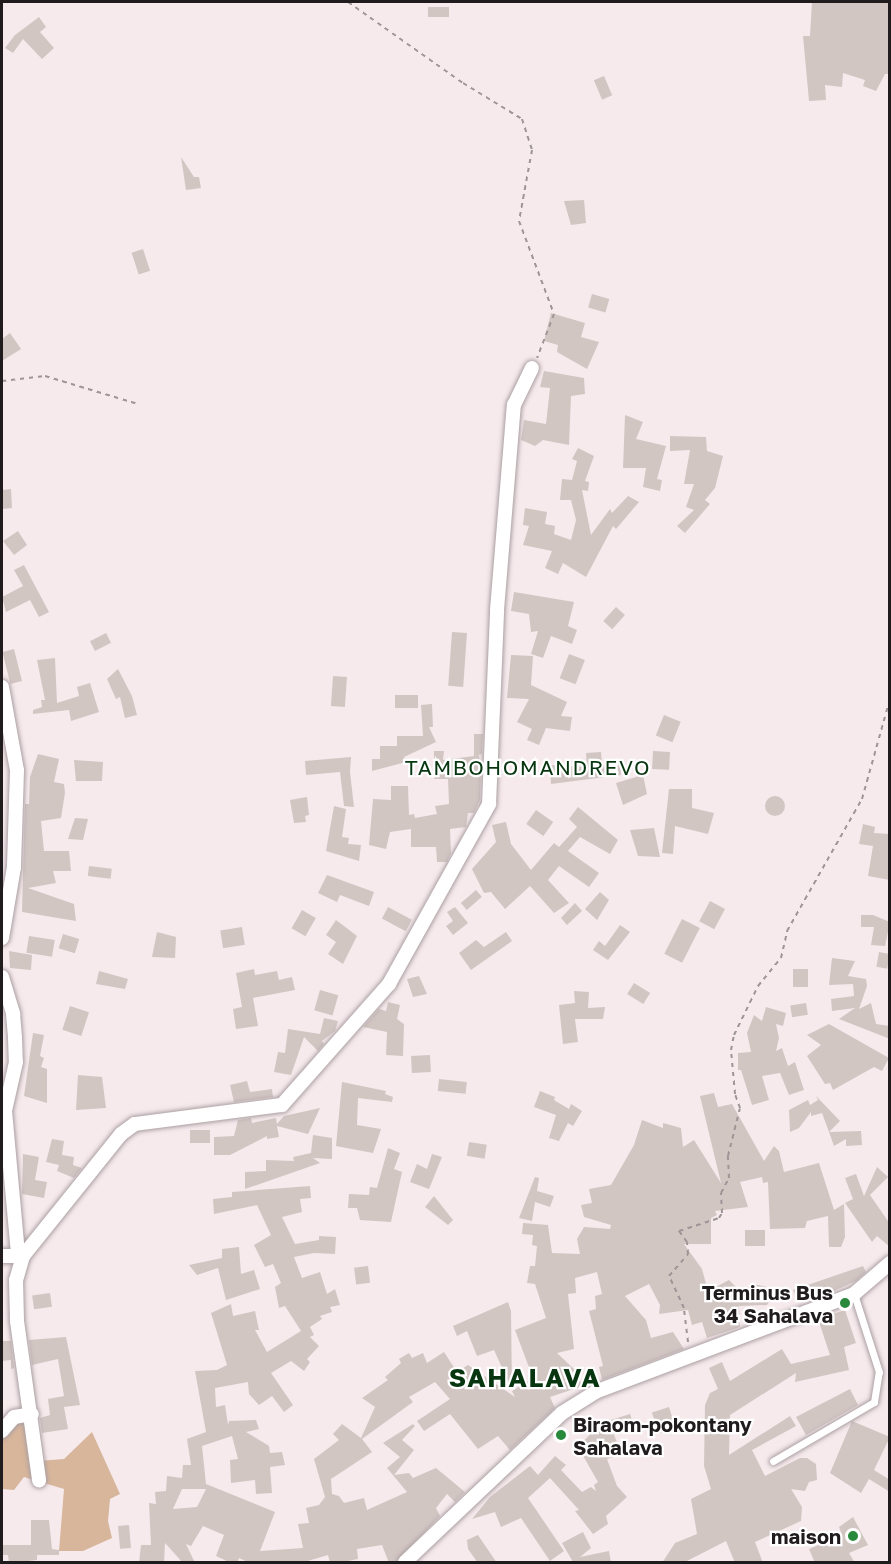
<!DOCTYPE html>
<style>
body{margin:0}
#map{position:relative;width:891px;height:1564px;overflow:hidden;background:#f6eaed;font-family:"Golos Text",sans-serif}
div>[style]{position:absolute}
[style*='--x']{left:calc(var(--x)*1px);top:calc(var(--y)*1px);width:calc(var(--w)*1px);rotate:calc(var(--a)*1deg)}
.green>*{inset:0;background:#d8b69b}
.building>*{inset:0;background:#d2c6c3;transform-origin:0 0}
.round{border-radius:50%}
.path>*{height:2px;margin-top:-1px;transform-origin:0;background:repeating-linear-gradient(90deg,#9e9597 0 4.5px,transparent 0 9px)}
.roads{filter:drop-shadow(0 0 2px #ab9fa2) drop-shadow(0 0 2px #ab9fa2)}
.lane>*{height:7px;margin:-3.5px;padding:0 3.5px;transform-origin:3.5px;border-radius:3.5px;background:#fff}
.street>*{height:14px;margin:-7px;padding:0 7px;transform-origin:7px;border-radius:7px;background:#fff}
.dots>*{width:16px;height:16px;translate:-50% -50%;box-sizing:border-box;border:3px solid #fff;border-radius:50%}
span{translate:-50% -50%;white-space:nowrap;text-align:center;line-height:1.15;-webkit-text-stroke:4.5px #fff;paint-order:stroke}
.poi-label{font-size:20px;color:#201c1d;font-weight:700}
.right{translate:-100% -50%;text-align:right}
.left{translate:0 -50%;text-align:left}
.neighbourhood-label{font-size:21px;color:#063510;letter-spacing:1.5px}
.district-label{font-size:26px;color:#063510;font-weight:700;letter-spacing:1.5px}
.frame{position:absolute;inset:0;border:3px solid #201c1d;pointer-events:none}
</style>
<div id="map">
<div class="green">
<div style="clip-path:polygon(29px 1400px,37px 1461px,64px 1459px,92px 1432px,120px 1494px,110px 1499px,108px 1521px,112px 1538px,83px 1551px,59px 1551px,64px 1489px,24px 1477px,14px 1490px,2px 1489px,2px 1428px)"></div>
</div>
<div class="building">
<div style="clip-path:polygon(812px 2px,890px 2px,890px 74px,885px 74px,876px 91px,863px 86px,865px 80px,843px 73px,842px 87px,825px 85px,826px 100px,809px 101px,803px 36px,810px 36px)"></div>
<div style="left:449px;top:7px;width:10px;height:21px;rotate:90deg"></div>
<div style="clip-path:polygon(39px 17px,46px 27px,40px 32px,54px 48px,42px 59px,23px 39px,13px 53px,5px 48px,15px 35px)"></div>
<div style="left:604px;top:76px;width:21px;height:11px;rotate:67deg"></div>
<div style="clip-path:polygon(181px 157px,194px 177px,199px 177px,201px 188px,186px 190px)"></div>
<div style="clip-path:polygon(584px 200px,586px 223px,571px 225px,564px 201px)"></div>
<div style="left:143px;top:249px;width:23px;height:12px;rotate:72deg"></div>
<div style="left:592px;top:294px;width:18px;height:14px;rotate:16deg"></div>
<div style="clip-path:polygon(551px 313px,585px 323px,581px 337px,599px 342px,587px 369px,557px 352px,558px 345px,544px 341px)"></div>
<div style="clip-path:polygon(10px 333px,21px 349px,2px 361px,2px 339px)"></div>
<div style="clip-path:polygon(544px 371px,584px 378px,585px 394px,571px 396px,569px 445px,543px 440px,535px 446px,521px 440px,524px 420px,546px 424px,550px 388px,540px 387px)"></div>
<div style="clip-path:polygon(625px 415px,643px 422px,636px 439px,666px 446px,657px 479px,662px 480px,660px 491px,643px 487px,646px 468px,623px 468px)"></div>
<div style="clip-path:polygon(670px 436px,706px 437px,707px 451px,723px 456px,715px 488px,705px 500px,710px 504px,685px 533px,677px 526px,694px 510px,686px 507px,694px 484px,684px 484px,690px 450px,670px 451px)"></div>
<div style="clip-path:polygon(578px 448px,594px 456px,585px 481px,589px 482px,588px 491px,582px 490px,591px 535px,610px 509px,612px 513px,628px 496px,639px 502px,616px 529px,613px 526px,586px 577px,563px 563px,558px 574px,545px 568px,552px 551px,523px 545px,529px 526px,523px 525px,525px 508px,547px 512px,545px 524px,555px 526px,554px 534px,571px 540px,576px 520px,571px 500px,560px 500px,562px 479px,572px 480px,577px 461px,572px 459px)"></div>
<div style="clip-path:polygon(11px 489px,12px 508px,2px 509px,2px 490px)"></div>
<div style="clip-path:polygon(18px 531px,27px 545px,14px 555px,3px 541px)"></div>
<div style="clip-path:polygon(24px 565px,49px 612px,39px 617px,30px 600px,6px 612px,2px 597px,23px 586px,14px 570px)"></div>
<div style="clip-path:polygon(514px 592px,574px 602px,568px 626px,577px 630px,572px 644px,551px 636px,543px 658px,531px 654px,538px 631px,531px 632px,529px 614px,511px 611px)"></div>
<div style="left:616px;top:607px;width:12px;height:19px;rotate:42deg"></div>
<div style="left:452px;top:632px;width:15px;height:54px;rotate:4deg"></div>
<div style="left:106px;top:633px;width:11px;height:18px;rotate:63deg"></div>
<div style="left:14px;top:649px;width:33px;height:12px;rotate:76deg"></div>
<div style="left:569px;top:654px;width:17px;height:26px;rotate:21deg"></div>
<div style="clip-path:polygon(511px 655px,533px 656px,531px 685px,567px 702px,561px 716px,572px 717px,570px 731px,546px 728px,539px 745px,527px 740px,532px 729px,517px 722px,529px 699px,507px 698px)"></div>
<div style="clip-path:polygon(55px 658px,57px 703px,79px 696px,77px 687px,90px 683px,99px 712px,71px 721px,69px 710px,33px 714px,33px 710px,42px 707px,41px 700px,45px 700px,37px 660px)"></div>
<div style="clip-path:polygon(118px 669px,132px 696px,137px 715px,125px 718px,120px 697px,116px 699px,107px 679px)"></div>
<div style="left:333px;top:676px;width:14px;height:30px;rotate:4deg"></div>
<div style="left:395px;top:695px;width:23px;height:13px"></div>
<div style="clip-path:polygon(432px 704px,433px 727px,429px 727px,436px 742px,404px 757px,406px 762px,372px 771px,372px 759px,380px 759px,380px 746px,397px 746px,397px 736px,423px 736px,421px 705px)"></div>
<div style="left:664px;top:715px;width:18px;height:22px;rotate:22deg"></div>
<div style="clip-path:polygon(474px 734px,483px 734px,482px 754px,474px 756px,479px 755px,481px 772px,480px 800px,474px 813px,468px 813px,466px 827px,450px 829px,451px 853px,447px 862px,437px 862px,436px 847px,411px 847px,411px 829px,390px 832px,386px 849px,369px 845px,373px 799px,391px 800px,391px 786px,408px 786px,409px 815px,414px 814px,415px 818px,437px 814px,435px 806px,449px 804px,448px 779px,434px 779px,434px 751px,444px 751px,443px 760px,474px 756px)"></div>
<div style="left:653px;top:751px;width:17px;height:18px;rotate:3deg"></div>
<div style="clip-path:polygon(601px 752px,602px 765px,620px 763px,621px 775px,551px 784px,550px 765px,587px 767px,586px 753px)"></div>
<div style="clip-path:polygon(38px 754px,59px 759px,54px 782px,64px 784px,65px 793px,61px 818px,41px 821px,44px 851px,69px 851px,71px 871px,53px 871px,56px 883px,28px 888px,74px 904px,76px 921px,22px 912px,25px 804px,29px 804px,30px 777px)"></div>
<div style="clip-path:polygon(351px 757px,350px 772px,354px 807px,344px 806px,340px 772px,306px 775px,305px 761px)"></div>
<div style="clip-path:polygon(74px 760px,103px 762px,102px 781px,76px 781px)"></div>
<div style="clip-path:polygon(643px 775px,647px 794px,623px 805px,616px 783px)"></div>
<div style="clip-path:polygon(669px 789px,692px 789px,692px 808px,714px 813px,708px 834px,675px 826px,673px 854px,662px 853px)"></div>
<div class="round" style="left:765px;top:796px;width:20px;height:20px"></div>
<div style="clip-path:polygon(307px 797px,309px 815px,305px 816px,306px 822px,294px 823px,290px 800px)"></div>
<div style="clip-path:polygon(334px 806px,346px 809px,342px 837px,349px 838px,348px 844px,361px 845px,359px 861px,326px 851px)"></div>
<div style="clip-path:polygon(578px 807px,618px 840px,610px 854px,580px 837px,568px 851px,599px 873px,589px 887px,559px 866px,548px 880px,569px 903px,554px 913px,530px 886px,505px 909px,491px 892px,484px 893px,472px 869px,496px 842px,492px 825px,506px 822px,511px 844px,531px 870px,554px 843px,559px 847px,577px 827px,569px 819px)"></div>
<div style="left:536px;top:810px;width:21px;height:17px;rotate:35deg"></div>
<div style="clip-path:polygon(75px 818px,88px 819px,83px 840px,68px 839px)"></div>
<div style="clip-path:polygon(863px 824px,875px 827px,874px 833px,890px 834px,890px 880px,868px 876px,873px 846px,859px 844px)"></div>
<div style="clip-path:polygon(654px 828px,660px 857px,638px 856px,630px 830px)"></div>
<div style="left:89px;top:866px;width:23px;height:10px;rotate:7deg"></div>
<div style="clip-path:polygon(327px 875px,374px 892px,369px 906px,340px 895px,337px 902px,318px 893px)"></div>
<div style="left:476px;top:890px;width:9px;height:20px;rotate:49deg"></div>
<div style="clip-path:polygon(600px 892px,609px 900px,597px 920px,585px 909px)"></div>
<div style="left:710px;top:901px;width:17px;height:23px;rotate:28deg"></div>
<div style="clip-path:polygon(575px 903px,582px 911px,567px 925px,561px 918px)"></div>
<div style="left:388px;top:907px;width:27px;height:13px;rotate:28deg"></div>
<div style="clip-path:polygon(455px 907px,468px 923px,453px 935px,446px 926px,453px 921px,447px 912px)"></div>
<div style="left:302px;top:910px;width:16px;height:21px;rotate:30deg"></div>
<div style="clip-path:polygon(861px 915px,873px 915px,890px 922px,885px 946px,871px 945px,874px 927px,861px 927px)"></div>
<div style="left:682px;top:919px;width:20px;height:39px;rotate:27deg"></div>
<div style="clip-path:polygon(336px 920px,357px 936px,343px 964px,328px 954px,336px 942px,326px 935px)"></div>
<div style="clip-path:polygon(620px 925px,630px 932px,608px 960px,593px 950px,599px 941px,605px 946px)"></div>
<div style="left:242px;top:927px;width:18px;height:22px;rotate:81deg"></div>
<div style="clip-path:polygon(157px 932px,176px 937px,175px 958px,152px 957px)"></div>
<div style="clip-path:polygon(506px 932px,512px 941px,471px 970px,459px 953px,476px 940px,484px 947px)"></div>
<div style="left:63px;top:934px;width:17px;height:15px;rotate:17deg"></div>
<div style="left:29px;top:936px;width:26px;height:17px;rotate:9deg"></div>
<div style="clip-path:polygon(9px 951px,32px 955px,31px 970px,10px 968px)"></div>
<div style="left:879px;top:952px;width:11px;height:15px;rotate:10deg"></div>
<div style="clip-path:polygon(832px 958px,855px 961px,848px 976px,866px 979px,867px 986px,859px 1009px,871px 1003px,876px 1024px,890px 1026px,890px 1039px,839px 1019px,855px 1008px,832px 1011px,831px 999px,854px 996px,853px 984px,829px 985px)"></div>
<div style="clip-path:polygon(254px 969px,255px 975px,277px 971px,279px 980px,292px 977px,295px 990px,253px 998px,258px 1026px,236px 1029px,233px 1009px,242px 1007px,236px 973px)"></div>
<div style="left:793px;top:969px;width:15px;height:18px"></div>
<div style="clip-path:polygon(99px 971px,128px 979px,125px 989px,96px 984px)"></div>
<div style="clip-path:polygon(419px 976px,427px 994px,413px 997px,407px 979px)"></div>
<div style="left:634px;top:983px;width:19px;height:13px;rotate:32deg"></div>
<div style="left:320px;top:990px;width:19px;height:21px;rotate:16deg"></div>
<div style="clip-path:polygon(574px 991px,589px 992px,588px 1008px,605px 1007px,603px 1019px,575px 1019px,578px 1042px,563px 1044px,559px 1005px,575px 1003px)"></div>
<div style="clip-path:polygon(388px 1002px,400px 1005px,397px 1019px,404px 1024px,403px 1056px,386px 1055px,387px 1032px,363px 1027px,379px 1009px,386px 1011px)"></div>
<div style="left:806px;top:1003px;width:12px;height:16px;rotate:81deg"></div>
<div style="left:70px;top:1006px;width:20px;height:25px;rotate:18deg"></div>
<div style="clip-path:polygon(766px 1007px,786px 1013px,783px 1026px,776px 1024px,779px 1038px,776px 1051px,782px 1048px,788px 1066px,795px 1062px,804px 1090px,789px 1095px,780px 1073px,762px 1076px,769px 1100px,752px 1105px,741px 1070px,738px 1070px,738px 1053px,751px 1052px,747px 1033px,754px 1015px,762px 1021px)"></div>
<div style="clip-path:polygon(324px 1018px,338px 1021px,335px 1031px,322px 1041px,324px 1044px,318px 1051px,304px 1037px,291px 1075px,274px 1072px,278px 1052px,285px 1053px,288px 1029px,320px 1034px)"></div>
<div style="clip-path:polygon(829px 1024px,889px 1058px,882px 1071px,874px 1067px,833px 1090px,830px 1083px,825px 1084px,807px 1056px,821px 1045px,807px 1035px)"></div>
<div style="clip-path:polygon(33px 1033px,44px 1035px,40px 1056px,44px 1058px,41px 1067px,47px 1069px,47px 1103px,24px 1096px)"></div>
<div style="left:430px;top:1055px;width:17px;height:19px;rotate:87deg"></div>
<div style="clip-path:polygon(78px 1075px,102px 1077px,106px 1108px,76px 1110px)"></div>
<div style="left:439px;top:1079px;width:28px;height:12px;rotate:6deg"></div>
<div style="clip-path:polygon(247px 1081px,250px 1092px,272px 1089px,273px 1097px,234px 1102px,230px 1085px)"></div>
<div style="clip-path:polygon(342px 1082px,386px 1091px,385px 1094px,393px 1097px,392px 1102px,358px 1098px,357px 1125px,381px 1129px,373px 1153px,336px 1146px)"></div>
<div style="clip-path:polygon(540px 1091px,555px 1097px,554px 1100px,569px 1109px,571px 1104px,582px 1111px,573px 1126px,568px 1123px,559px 1141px,549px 1138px,556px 1115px,534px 1107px)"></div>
<div style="clip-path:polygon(evenodd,714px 1093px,718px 1107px,732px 1104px,764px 1161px,774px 1146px,779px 1151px,784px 1172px,819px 1163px,834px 1210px,844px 1204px,845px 1237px,841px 1247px,829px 1247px,828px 1216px,807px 1221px,805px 1228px,770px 1229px,768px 1182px,763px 1183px,762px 1177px,740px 1182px,748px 1207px,715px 1211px,717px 1215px,711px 1218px,711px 1244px,684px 1244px,702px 1269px,708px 1291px,729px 1280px,737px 1288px,754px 1287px,754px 1284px,767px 1287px,773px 1296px,767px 1305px,739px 1306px,740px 1327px,707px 1338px,702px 1322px,692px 1325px,688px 1310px,659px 1314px,660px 1305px,649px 1284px,625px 1296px,646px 1320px,651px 1338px,673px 1332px,684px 1349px,602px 1380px,599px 1367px,603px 1366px,589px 1311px,596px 1309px,595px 1296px,602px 1294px,597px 1272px,575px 1278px,576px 1293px,568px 1294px,574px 1349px,557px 1353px,575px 1370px,564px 1382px,598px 1381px,550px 1397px,555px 1408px,510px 1450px,498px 1436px,478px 1449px,450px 1414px,424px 1431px,417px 1421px,450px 1399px,435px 1382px,409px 1397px,413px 1402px,362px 1439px,372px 1452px,331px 1479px,332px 1494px,339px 1496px,344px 1503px,364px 1498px,367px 1510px,407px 1492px,387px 1468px,400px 1457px,383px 1443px,413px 1424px,415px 1426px,402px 1440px,414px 1450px,394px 1475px,409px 1473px,413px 1478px,436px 1468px,465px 1492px,455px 1502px,447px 1494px,436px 1508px,440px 1516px,395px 1563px,389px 1563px,382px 1545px,357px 1549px,358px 1559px,337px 1563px,330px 1563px,328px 1555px,301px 1563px,250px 1563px,239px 1558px,237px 1563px,231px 1563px,216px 1556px,224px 1535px,203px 1526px,191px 1546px,186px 1544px,195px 1563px,183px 1563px,165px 1543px,164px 1563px,139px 1563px,141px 1545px,151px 1545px,149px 1503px,156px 1504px,155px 1492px,166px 1491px,167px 1476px,182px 1478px,183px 1465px,191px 1465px,187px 1439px,206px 1432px,195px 1371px,217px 1370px,227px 1365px,211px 1313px,231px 1304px,233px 1316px,255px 1311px,259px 1330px,255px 1330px,267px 1352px,301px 1331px,285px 1306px,279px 1308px,275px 1287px,281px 1283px,273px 1264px,265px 1267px,254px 1245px,271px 1235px,257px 1205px,214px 1214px,213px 1199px,232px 1197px,232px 1192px,310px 1186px,311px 1198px,300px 1199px,302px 1212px,282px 1217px,295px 1244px,319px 1240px,319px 1236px,336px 1237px,335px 1254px,314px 1253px,294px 1257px,302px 1278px,320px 1272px,327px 1294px,335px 1289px,340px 1305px,330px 1307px,332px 1312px,320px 1316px,322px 1319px,310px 1327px,314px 1335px,310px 1337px,319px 1346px,307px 1359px,310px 1362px,304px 1371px,291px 1361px,271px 1373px,293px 1405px,284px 1412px,272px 1396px,259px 1405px,249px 1394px,248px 1382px,215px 1388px,216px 1407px,225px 1405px,228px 1425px,229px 1421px,256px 1420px,259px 1429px,246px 1432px,269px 1446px,270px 1453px,282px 1452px,285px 1465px,270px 1467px,272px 1493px,256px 1494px,255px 1480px,231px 1483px,230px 1460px,238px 1459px,232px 1436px,202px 1446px,206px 1484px,275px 1512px,260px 1551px,303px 1548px,298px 1524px,309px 1523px,306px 1508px,319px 1505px,325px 1497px,314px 1459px,339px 1440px,333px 1434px,342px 1424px,361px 1438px,375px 1407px,362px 1398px,388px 1380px,385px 1377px,401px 1363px,399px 1359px,409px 1353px,412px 1358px,423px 1353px,427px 1363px,444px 1352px,457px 1372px,468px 1365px,515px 1397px,512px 1391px,533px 1378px,515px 1330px,546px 1318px,535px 1284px,527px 1283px,530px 1266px,535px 1266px,537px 1246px,532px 1245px,533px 1235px,522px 1234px,523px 1223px,548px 1225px,552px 1253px,580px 1254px,577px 1239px,584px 1227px,610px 1229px,611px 1225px,584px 1217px,581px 1205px,592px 1203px,589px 1189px,611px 1185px,634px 1145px,642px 1120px,663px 1128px,663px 1123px,681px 1128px,683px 1147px,694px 1140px,721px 1183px,700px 1096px,714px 1093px,182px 1489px,206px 1489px,197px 1507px,173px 1509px,182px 1489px)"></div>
<div style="clip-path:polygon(816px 1096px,840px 1121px,829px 1132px,822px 1113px,811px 1116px,811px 1112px,799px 1128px,790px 1132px,789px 1110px,808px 1100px,810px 1105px,818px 1100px)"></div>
<div style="clip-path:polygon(320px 1108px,308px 1134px,277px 1126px,279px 1137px,267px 1139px,267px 1136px,230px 1155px,214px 1155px,214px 1137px,234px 1136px,238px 1120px,251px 1118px,252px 1123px,276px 1118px,277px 1124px,284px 1116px)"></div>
<div style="left:190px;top:1130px;width:20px;height:13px"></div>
<div style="clip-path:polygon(861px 1131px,862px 1145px,846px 1146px,846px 1139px,834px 1146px,829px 1132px)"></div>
<div style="clip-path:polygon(313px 1135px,332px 1138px,332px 1159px,313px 1158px,320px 1163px,245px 1189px,245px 1172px,266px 1171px,266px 1160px,294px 1161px,293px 1157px,311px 1153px)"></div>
<div style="clip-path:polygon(52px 1139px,64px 1141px,62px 1155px,74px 1157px,73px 1165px,82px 1168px,74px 1178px,57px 1171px,59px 1165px,46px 1162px)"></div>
<div style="left:469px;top:1142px;width:18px;height:14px;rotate:9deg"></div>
<div style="clip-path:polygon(388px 1148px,400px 1153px,394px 1169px,402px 1172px,391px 1222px,360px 1220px,357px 1208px,348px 1208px,349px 1194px,369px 1195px,370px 1187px,377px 1188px)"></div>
<div style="clip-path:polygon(23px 1154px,39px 1157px,35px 1180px,47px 1182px,44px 1198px,22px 1194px)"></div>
<div style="clip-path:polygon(432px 1154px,442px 1157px,429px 1189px,410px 1182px,417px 1164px,427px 1169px)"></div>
<div style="clip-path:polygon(877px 1167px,888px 1177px,870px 1195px,890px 1224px,890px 1247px,877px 1236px,872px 1242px,845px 1203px,853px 1199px,845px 1178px,856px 1174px,864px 1196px)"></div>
<div style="clip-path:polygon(535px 1177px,539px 1178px,537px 1191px,554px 1196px,550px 1207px,535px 1202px,532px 1221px,519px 1218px)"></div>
<div style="clip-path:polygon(434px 1196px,453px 1220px,448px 1225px,425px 1207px)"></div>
<div style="left:745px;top:1230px;width:20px;height:16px"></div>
<div style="clip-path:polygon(239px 1247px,241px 1274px,254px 1270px,260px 1289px,226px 1300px,218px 1268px,197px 1275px,189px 1265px,222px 1258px,222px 1249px)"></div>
<div style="left:368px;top:1266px;width:17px;height:14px;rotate:83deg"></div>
<div style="clip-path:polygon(863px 1266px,866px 1272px,856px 1281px,827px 1294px,797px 1300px,793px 1290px)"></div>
<div style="left:50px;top:1293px;width:14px;height:18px;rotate:82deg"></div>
<div style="clip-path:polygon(508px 1302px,511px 1311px,512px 1390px,494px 1350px,477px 1356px,467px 1331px,457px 1336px,453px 1326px)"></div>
<div style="clip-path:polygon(845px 1310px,856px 1343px,844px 1347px,849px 1370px,795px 1382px,796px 1373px,730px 1415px,729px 1455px,790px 1416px,796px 1426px,752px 1450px,765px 1476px,800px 1458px,807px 1458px,816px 1464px,817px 1480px,809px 1482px,805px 1491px,791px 1489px,802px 1507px,801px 1521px,755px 1542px,763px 1563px,735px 1563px,726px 1541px,683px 1563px,662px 1563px,675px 1543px,697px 1534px,691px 1499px,711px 1489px,704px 1466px,705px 1405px,710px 1393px,718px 1389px,709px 1368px,722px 1362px,730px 1381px,782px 1349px,791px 1364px,830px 1355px,818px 1319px)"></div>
<div style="clip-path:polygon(66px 1337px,80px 1405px,64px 1407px,68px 1429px,42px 1433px,40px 1418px,50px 1415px,48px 1399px,64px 1396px,58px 1359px,32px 1365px,29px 1340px)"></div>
<div style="clip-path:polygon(2px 1341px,11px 1341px,14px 1368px,11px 1369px,11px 1360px,2px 1361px)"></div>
<div style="clip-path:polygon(850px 1389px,858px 1405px,806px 1435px,796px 1417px)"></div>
<div style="left:669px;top:1407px;width:22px;height:18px;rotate:72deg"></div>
<div style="clip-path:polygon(630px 1414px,633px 1423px,612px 1430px,622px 1454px,607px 1459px,617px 1486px,627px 1497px,606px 1516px,608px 1524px,593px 1534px,575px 1511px,579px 1510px,550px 1478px,528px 1498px,564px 1551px,550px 1561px,521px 1518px,501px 1527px,495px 1512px,472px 1519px,490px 1497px,530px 1466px,538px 1475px,555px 1456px,566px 1465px,561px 1470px,582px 1492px,591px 1487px,596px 1491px,594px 1485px,598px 1482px,578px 1447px,601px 1423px)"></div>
<div style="clip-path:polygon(852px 1421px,890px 1437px,874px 1470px,890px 1480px,890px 1492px,869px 1479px,861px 1493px,830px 1473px)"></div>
<div style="clip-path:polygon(853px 1517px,868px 1545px,849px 1553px,855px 1563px,815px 1563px,809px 1549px,842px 1535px,839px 1527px)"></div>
<div style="clip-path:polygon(31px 1520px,49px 1520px,52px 1549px,59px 1550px,59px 1555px,37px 1555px,37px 1560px,9px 1563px,8px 1555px,2px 1555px,2px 1545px,31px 1545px)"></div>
<div style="left:129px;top:1525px;width:23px;height:11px;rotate:85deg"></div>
<div style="clip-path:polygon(583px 1532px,591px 1548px,580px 1557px,609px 1551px,611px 1563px,573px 1562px,562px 1543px)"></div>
<div style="clip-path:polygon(478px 1535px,482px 1541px,497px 1563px,478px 1563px,468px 1549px,467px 1540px)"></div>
</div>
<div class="path">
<div style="--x:348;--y:2;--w:141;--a:35.2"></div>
<div style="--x:463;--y:83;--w:69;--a:31.4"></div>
<div style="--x:522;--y:119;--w:33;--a:72"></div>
<div style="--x:532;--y:150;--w:72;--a:100.4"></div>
<div style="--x:519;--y:221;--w:99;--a:69.4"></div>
<div style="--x:554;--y:314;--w:47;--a:111.1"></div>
<div style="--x:2;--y:381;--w:43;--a:-6.6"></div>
<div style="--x:45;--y:376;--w:97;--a:16.8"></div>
<div style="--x:688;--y:1342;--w:34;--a:-97"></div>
<div style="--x:684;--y:1308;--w:35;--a:-115"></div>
<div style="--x:669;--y:1276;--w:29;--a:-49"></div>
<div style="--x:688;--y:1254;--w:12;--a:-95"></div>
<div style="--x:687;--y:1242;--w:14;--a:-126"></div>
<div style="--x:679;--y:1231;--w:42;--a:-18"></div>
<div style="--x:719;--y:1218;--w:6;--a:-59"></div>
<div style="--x:722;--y:1213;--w:20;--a:-93"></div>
<div style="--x:721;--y:1193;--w:17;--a:-62"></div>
<div style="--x:729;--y:1178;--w:22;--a:-93"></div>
<div style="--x:728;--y:1156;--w:49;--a:-76"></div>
<div style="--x:740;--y:1108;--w:15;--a:-110"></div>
<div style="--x:735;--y:1094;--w:44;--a:-95.2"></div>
<div style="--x:731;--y:1050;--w:15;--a:-79"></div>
<div style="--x:734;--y:1035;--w:55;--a:-63.9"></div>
<div style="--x:758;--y:986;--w:36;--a:-51"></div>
<div style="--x:781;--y:958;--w:28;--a:-77"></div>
<div style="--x:787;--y:931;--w:152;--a:-60.4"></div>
<div style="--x:862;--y:799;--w:104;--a:-74.4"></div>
</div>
<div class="roads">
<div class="lane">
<div style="--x:773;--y:1461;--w:117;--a:-30.3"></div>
<div style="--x:874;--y:1402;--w:30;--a:-81"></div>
<div style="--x:879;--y:1372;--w:82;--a:-107.8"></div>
</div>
<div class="street">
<div style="--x:2;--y:687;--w:84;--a:79.8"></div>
<div style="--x:17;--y:770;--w:97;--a:91.8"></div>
<div style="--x:14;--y:867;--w:72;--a:99.6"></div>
<div style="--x:2;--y:977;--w:39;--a:73"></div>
<div style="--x:13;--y:1014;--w:24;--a:85"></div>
<div style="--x:15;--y:1038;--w:24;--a:88"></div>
<div style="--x:16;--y:1062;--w:50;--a:102.7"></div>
<div style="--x:5;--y:1111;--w:145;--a:84.8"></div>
<div style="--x:2;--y:1256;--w:21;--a:0"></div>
<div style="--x:23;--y:1256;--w:156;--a:-51.2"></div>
<div style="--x:121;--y:1134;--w:17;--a:-36"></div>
<div style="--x:135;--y:1124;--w:148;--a:-7.4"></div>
<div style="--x:282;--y:1105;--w:162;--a:-48.5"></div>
<div style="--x:389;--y:984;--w:206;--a:-60.9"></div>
<div style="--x:489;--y:804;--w:194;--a:-87.6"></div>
<div style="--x:497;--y:610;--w:206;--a:-85.3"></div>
<div style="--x:514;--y:405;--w:41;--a:-64.1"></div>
<div style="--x:23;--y:1256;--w:25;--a:106"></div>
<div style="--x:16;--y:1280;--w:41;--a:88.6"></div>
<div style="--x:17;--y:1321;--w:161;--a:82.1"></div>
<div style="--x:2;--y:1431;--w:18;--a:-49"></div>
<div style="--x:14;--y:1417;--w:18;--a:-9"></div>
<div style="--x:405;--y:1562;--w:216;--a:-43.5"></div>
<div style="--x:562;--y:1413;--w:39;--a:-32"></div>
<div style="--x:595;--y:1392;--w:277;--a:-20.7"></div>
<div style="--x:854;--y:1294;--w:48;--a:-40.7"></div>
</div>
</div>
<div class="dots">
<div style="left:845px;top:1303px;background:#28883b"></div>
<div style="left:561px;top:1435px;background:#28883b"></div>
<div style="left:853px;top:1536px;background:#28883b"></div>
</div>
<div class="poi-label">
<span class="right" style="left:833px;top:1304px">Terminus Bus<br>34 Sahalava</span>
<span class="left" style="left:573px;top:1436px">Biraom-pokontany<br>Sahalava</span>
<span class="right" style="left:841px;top:1536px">maison</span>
</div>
<div class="neighbourhood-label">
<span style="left:528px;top:767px">TAMBOHOMANDREVO</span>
</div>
<div class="district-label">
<span style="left:525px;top:1378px">SAHALAVA</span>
</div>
<div class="frame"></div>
</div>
